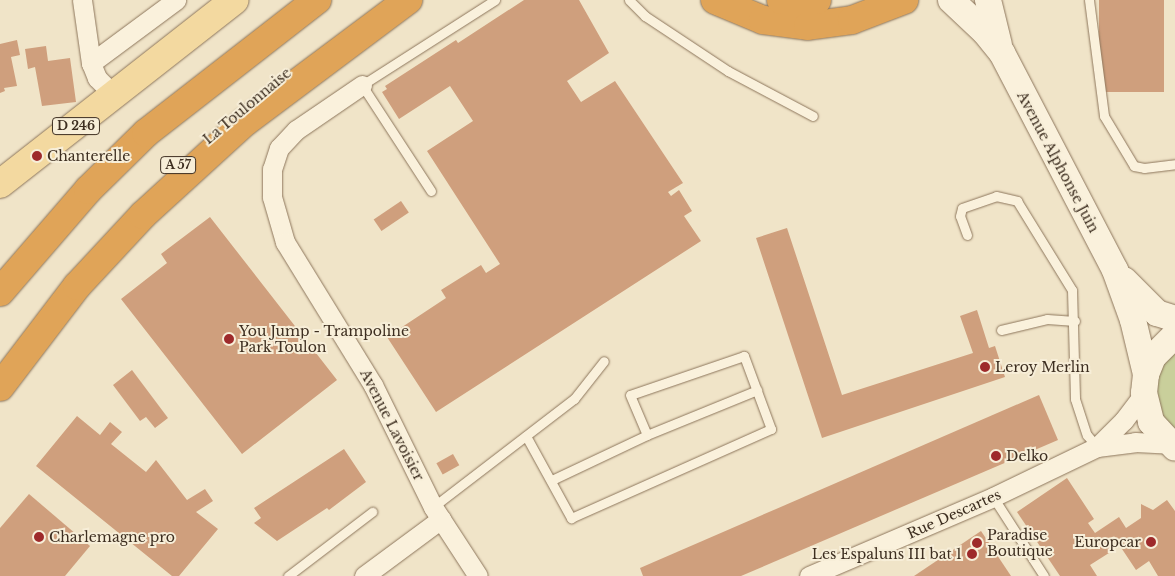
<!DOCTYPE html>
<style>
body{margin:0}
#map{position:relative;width:1175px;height:576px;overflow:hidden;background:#f0e4c8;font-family:"Libre Baskerville",serif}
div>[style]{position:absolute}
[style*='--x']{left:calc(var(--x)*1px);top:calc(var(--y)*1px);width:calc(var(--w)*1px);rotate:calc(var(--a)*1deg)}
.green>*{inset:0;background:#c9cf9b}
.building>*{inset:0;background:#cf9f7d;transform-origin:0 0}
.roads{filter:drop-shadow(0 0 1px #8d765c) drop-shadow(0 0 1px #8d765c)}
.service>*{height:9px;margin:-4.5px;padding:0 4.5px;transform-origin:4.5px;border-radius:4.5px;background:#faf1dc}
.minor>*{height:19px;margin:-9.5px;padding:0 9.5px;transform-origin:9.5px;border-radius:9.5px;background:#faf1dc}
.secondary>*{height:26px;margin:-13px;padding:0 13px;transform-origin:13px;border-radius:13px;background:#faf1dc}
.primary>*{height:28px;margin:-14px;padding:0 14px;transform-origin:14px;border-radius:14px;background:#f3d9a0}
.motorway>*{height:28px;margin:-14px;padding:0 14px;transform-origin:14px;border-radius:14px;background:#e0a458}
.dots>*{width:14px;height:14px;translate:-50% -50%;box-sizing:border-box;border:2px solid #f7eed8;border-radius:50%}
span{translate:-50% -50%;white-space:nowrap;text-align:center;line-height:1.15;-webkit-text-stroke:4px #f7eed8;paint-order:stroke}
.shield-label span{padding:1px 4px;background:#f7eed8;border:1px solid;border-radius:4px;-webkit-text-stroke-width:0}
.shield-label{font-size:12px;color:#3d2e20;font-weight:700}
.street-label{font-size:14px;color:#3d2e20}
.poi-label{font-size:14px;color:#3d2e20}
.left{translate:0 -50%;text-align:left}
.right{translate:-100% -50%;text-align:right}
</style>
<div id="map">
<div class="green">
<div style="clip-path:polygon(1175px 335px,1175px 448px,1159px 434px,1153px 357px)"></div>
</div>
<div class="building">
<div style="clip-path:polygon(524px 0,579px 0,609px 53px,567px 81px,581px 102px,615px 81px,683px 183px,668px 192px,671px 196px,679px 190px,692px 211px,684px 216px,701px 241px,436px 412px,387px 337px,446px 298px,441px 290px,481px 265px,486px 273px,500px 264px,427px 151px,473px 121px,450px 86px,399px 119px,382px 92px,387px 89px,385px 86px,456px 40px,458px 43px)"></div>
<div style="left:1099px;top:0;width:65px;height:92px"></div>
<div style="clip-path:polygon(17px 40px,20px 55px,11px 57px,17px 86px,4px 88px,5px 91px,0 93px,0 44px)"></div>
<div style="clip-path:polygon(46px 46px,48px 61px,70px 58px,76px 102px,42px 106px,35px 67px,28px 69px,25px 49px)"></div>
<div style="left:401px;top:201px;width:14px;height:33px;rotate:56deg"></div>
<div style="clip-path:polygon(210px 217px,337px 380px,242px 454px,121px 299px,167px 263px,161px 254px)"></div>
<div style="clip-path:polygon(787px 228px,842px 395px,973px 353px,960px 316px,977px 310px,989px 348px,995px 346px,1005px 377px,822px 438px,756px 238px)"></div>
<div style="clip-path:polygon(132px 370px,168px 418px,155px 428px,146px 417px,140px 421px,113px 385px)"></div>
<div style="clip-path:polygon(1039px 395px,1058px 440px,741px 576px,643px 576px,640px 568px)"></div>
<div style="clip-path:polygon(77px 416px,100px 435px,110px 422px,122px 432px,111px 444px,146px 472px,156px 460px,187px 500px,205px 489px,213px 501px,196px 512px,218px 529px,179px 576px,172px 576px,36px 466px)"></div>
<div style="clip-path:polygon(344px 449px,366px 482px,329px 510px,327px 508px,277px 541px,254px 523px,261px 518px,254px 508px)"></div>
<div style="left:453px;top:454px;width:13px;height:19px;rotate:61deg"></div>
<div style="clip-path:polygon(1067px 478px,1094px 519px,1088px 523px,1095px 533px,1119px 517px,1126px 528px,1141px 518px,1141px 504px,1153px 510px,1167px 500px,1175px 511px,1175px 576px,1158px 576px,1149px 561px,1136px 570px,1120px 546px,1090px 565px,1097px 576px,1060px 576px,1017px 512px)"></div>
<div style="clip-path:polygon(29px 494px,90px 546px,65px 576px,0 576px,0 528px)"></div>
<div style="clip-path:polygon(981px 531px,1011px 576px,914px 576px)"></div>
</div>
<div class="roads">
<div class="service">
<div style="--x:629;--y:0;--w:23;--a:45"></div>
<div style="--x:645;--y:16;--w:100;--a:33.5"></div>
<div style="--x:728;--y:71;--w:96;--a:27.9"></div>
<div style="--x:1089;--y:0;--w:117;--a:82.6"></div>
<div style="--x:1104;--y:116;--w:58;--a:59"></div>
<div style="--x:1134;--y:166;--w:10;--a:11"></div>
<div style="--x:1144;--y:168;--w:31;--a:-7"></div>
<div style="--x:431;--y:191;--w:126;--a:-123.1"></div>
<div style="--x:362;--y:85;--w:158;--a:-32.6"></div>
<div style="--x:967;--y:235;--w:20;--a:-110"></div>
<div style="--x:960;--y:216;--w:8;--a:-76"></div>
<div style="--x:962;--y:208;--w:36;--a:-19"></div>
<div style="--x:996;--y:196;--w:22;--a:13"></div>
<div style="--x:1017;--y:201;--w:105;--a:58.3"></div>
<div style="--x:1072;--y:290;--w:109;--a:88.4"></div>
<div style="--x:1075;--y:399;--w:38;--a:72"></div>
<div style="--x:1087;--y:435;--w:16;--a:50"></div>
<div style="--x:1001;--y:330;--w:47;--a:-13.4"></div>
<div style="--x:1047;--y:319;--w:28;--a:4"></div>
<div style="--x:647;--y:435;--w:119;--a:-22.2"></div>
<div style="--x:526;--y:436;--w:94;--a:61.2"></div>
<div style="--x:571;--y:518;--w:219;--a:-24"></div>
<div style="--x:771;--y:429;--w:78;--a:-110.3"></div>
<div style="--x:744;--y:356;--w:120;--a:161.1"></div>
<div style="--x:630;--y:395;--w:43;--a:67"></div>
<div style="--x:647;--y:435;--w:105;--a:154.7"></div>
<div style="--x:993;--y:497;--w:94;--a:57.2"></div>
<div style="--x:433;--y:507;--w:178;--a:-37.5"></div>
<div style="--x:574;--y:399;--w:48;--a:-51.7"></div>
<div style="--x:288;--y:576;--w:106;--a:-37.3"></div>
</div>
<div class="minor">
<div style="--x:82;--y:0;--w:64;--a:81.9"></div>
<div style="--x:91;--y:63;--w:16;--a:68"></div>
<div style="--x:97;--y:78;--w:25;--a:45"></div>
<div style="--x:91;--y:63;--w:106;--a:-36.5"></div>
<div style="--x:362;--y:85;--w:80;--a:145.7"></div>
<div style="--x:296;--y:130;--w:25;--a:133"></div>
<div style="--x:279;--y:148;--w:22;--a:108"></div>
<div style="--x:272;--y:169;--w:28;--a:90"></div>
<div style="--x:272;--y:197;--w:47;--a:73.9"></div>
<div style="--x:285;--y:242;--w:168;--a:58.4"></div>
<div style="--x:373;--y:385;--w:136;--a:63.8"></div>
<div style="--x:433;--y:507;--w:82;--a:56.9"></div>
<div style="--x:1097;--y:447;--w:38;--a:-7"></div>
<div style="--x:1135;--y:442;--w:35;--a:3"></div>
<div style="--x:364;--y:576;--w:96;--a:-36.5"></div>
<div style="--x:809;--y:576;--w:200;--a:-23.2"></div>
<div style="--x:993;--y:497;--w:115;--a:-25.7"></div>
<div style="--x:1097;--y:447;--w:38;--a:-45"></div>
<div style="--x:1124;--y:420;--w:34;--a:-53"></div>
</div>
<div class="secondary">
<div style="--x:951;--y:0;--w:47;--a:43.3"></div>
<div style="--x:985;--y:32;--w:27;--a:51"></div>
<div style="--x:1002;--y:53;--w:245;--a:62.5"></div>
<div style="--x:1115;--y:270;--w:53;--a:70.2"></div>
<div style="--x:1133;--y:320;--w:56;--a:76.5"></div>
<div style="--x:988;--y:0;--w:46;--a:76.3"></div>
<div style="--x:1124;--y:280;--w:47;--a:45"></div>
<div style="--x:1157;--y:313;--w:19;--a:18"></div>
<div style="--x:1175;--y:335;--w:31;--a:135"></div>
<div style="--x:1153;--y:357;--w:18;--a:112"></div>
<div style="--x:1146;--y:374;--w:19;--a:96"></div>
<div style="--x:1144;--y:393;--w:30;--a:76"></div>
<div style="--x:1151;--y:422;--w:35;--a:47"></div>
</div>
<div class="primary">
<div style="--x:0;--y:184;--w:298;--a:-38.1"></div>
</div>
<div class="motorway">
<div style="--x:715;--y:0;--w:52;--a:22.6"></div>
<div style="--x:763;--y:20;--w:45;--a:7.6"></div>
<div style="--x:808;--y:26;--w:44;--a:-7.8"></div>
<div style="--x:852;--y:20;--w:56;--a:-21"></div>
<div style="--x:781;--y:0;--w:36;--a:0"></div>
<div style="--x:0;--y:292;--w:135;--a:-49.2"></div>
<div style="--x:88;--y:190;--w:81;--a:-44.5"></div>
<div style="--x:146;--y:133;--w:217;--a:-37.9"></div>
<div style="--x:0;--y:387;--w:127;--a:-52.7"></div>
<div style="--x:77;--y:286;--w:97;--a:-47.1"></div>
<div style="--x:143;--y:215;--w:138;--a:-42.4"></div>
<div style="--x:245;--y:122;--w:204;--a:-36.8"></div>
</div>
</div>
<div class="dots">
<div style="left:37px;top:156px;background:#9e2a2b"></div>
<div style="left:229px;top:339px;background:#9e2a2b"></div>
<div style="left:985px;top:367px;background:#9e2a2b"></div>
<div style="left:996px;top:456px;background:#9e2a2b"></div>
<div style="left:39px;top:537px;background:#9e2a2b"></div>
<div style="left:1151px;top:542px;background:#9e2a2b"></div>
<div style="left:977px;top:543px;background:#9e2a2b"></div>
<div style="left:972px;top:554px;background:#9e2a2b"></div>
</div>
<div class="shield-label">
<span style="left:76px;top:126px">D 246</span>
<span style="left:178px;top:165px">A 57</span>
</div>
<div class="street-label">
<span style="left:247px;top:106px;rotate:-40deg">La Toulonnaise</span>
<span style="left:1058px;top:162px;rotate:62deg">Avenue Alphonse Juin</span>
<span style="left:392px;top:425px;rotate:63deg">Avenue Lavoisier</span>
<span style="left:954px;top:514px;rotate:-24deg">Rue Descartes</span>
</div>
<div class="poi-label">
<span class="left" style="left:47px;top:156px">Chanterelle</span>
<span class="left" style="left:239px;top:339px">You Jump - Trampoline<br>Park Toulon</span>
<span class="left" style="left:995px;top:367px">Leroy Merlin</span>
<span class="left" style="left:1006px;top:456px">Delko</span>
<span class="left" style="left:987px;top:543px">Paradise<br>Boutique</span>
<span class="left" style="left:49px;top:537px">Charlemagne pro</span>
<span class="right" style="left:1141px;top:542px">Europcar</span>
<span class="right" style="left:962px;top:554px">Les Espaluns III bat 1</span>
</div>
</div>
